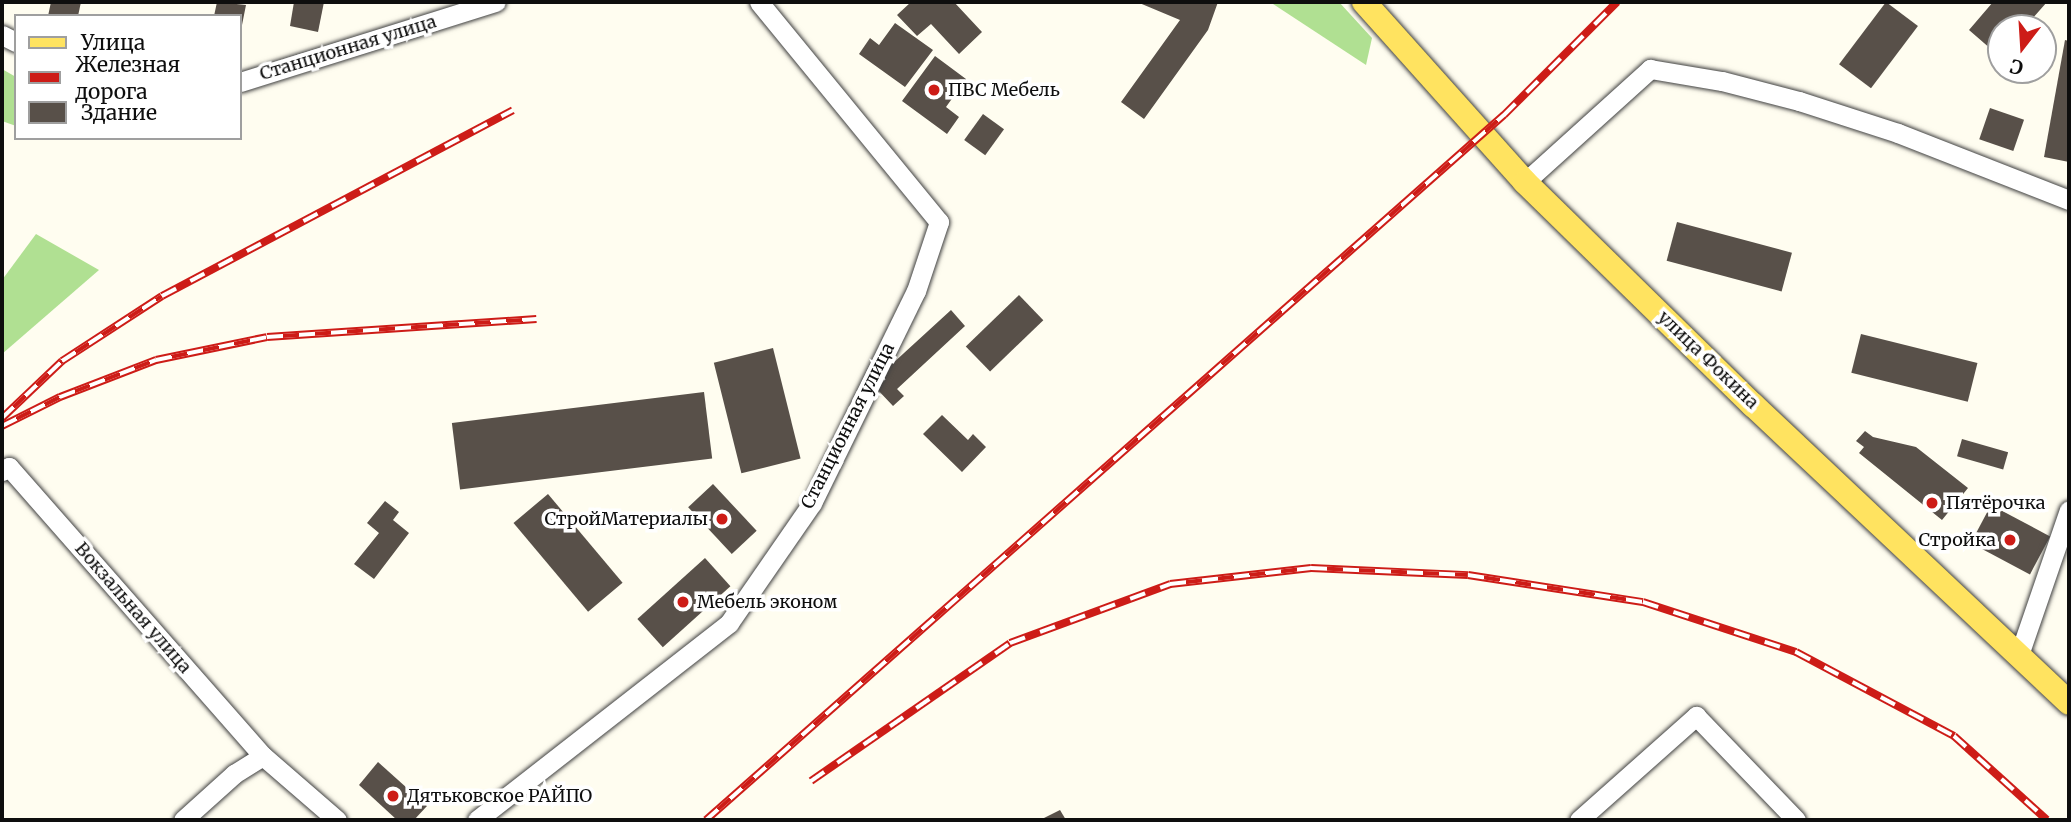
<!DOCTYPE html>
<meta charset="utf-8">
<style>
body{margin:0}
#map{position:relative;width:2071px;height:822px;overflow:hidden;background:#fffdf0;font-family:Merriweather,serif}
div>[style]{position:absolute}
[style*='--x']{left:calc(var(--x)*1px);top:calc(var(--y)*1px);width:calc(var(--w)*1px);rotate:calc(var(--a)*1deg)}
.forest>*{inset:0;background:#b0e092}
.building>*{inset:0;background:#585049;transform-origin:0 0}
.roads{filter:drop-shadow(0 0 2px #414141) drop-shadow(0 0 2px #414141)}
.minor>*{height:19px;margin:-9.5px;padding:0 9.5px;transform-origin:9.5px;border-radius:9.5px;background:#fff}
.major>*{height:24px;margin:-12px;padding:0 12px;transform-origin:12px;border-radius:12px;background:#ffe360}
.rail>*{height:8px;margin-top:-4px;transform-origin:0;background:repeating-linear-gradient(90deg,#fff 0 16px,#cd1c17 0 32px);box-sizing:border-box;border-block:2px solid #cd1c17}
.dots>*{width:19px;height:19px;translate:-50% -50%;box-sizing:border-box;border:4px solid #fff;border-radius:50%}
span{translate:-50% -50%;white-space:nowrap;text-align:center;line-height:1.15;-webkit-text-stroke:7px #fff;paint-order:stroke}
.street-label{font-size:18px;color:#0e0e0e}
.poi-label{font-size:18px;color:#0e0e0e}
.left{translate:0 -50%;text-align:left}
.right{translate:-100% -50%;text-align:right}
.frame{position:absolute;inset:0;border:4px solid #0e0e0e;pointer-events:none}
.legend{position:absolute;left:14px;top:14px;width:228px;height:126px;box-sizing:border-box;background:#fff;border:2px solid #9f9f9f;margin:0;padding:9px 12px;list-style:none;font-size:21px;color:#0e0e0e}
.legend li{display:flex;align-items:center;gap:14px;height:35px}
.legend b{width:35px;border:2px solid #9f9f9f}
.north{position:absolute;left:1987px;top:14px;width:70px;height:70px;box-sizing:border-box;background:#fff;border:2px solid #9f9f9f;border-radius:50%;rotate:197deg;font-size:19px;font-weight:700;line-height:28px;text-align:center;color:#0e0e0e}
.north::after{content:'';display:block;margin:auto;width:24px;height:32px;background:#cd1c17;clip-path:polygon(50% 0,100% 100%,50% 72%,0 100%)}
</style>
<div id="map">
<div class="forest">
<div style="clip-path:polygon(1270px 2px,1339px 2px,1372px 38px,1366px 65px)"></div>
<div style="clip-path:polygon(2px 69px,16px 77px,16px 126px,2px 121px)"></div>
<div style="clip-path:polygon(36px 234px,99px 270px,2px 354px,2px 280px)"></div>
</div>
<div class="building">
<div style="clip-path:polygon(51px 2px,81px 2px,78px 16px,48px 16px)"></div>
<div style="clip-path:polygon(217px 2px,246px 5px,241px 30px,240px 16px,214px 16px)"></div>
<div style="clip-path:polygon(294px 2px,324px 2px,318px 32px,290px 26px)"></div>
<div style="clip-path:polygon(911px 2px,954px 2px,982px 32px,959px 54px,931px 24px,917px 36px,897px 15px)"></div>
<div style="clip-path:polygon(1137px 2px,1218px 2px,1208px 30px,1144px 119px,1121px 102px,1180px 20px)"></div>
<div style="left:1886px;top:2px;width:40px;height:78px;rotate:37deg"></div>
<div style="clip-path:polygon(1993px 2px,2047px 2px,2024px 28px,2001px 28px,1999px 56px,1969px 30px)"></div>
<div style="clip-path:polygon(895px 23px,933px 50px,905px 87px,859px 54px,870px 38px,879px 45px)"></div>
<div style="clip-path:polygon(2065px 40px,2069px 41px,2069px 162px,2044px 157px)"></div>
<div style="clip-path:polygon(935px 56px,966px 79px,946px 107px,959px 117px,947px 134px,902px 101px)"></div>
<div style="left:1990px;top:108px;width:36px;height:33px;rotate:19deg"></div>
<div style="left:983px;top:114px;width:26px;height:32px;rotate:36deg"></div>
<div style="left:1677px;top:222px;width:119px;height:40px;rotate:15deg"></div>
<div style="left:1019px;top:295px;width:35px;height:74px;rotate:46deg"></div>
<div style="clip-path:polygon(951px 310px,965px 326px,897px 389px,904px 396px,893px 406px,876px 388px,885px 380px,880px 375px)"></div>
<div style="left:1861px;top:334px;width:120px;height:40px;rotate:14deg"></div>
<div style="left:773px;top:348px;width:114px;height:61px;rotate:76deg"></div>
<div style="left:704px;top:392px;width:67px;height:254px;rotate:83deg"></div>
<div style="clip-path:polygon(942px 415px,968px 440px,973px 434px,986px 447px,962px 472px,923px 434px)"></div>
<div style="clip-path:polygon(1865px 431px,1873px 437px,1916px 447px,1968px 488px,1942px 520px,1859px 453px,1864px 447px,1856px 441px)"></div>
<div style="left:1962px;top:439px;width:48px;height:18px;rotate:16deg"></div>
<div style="left:713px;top:484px;width:64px;height:34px;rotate:47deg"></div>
<div style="left:548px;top:494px;width:116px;height:45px;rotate:50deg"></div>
<div style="clip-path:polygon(385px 501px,399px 512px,393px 520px,409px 533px,374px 579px,354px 564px,379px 533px,367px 523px)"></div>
<div style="left:1991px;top:505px;width:67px;height:43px;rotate:28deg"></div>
<div style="left:705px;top:558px;width:38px;height:91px;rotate:48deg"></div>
<div style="clip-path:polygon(378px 762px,427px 806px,414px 820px,397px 820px,359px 785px)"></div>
<div style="clip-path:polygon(1060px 810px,1066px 820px,1040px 820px)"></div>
</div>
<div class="roads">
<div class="minor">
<div style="--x:2;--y:35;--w:16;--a:27"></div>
<div style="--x:240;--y:82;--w:268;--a:-17.4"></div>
<div style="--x:1525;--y:182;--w:169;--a:-42.1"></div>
<div style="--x:1650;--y:69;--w:73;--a:9.5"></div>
<div style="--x:1722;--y:81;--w:80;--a:14.6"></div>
<div style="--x:1799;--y:101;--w:104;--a:17.9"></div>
<div style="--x:1898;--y:133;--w:184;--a:21.4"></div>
<div style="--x:2;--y:471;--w:8;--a:-30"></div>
<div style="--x:9;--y:467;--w:385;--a:48.7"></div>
<div style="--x:263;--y:756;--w:98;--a:40.9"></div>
<div style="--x:2019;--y:655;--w:153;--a:-71"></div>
<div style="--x:183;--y:820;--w:69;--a:-42"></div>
<div style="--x:234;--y:774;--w:34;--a:-32"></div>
<div style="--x:477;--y:820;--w:320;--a:-38"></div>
<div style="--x:729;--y:623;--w:146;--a:-55.3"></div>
<div style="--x:812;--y:503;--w:236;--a:-63.9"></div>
<div style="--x:916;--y:291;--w:73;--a:-71.6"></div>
<div style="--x:939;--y:222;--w:284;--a:-129.3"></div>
<div style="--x:1579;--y:820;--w:157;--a:-41.6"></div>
<div style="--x:1696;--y:716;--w:144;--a:46.1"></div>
</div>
<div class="major">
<div style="--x:1364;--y:2;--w:241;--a:48.2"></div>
<div style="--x:1525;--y:182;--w:319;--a:44.4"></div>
<div style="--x:1753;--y:405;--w:434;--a:43.3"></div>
</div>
</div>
<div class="rail">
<div style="--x:2;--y:418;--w:83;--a:-43.5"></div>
<div style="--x:62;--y:361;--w:119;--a:-33"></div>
<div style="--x:162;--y:296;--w:397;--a:-27.9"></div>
<div style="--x:2;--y:426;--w:65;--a:-26.6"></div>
<div style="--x:60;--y:397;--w:103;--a:-21.1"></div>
<div style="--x:156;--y:360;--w:113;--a:-11.7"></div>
<div style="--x:267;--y:337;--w:270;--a:-3.8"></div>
<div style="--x:811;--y:781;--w:242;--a:-34.7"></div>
<div style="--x:1010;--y:643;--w:171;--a:-20.2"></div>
<div style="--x:1170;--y:584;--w:142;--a:-6.5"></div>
<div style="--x:1311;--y:568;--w:157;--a:2.6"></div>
<div style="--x:1468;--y:575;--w:177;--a:8.8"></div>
<div style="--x:1643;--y:602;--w:161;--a:18.1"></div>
<div style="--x:1796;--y:652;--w:179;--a:28"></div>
<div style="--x:1954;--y:736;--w:125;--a:42.1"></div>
<div style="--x:706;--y:820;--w:1065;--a:-41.46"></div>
<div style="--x:1504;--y:115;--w:160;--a:-45"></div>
</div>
<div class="dots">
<div style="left:934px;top:90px;background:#cd1c17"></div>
<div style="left:1932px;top:503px;background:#cd1c17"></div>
<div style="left:722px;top:519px;background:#cd1c17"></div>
<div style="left:2010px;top:540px;background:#cd1c17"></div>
<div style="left:683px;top:602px;background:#cd1c17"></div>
<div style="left:393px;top:796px;background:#cd1c17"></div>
</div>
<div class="street-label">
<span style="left:348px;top:48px;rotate:-17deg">Станционная улица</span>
<span style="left:1708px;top:360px;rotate:44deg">улица Фокина</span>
<span style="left:848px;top:426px;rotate:-63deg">Станционная улица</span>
<span style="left:133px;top:608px;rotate:49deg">Вокзальная улица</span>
</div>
<div class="poi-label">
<span class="left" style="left:948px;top:90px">ПВС Мебель</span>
<span class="left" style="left:1946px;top:503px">Пятёрочка</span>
<span class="right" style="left:708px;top:519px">СтройМатериалы</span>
<span class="right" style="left:1996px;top:540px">Стройка</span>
<span class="left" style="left:697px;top:602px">Мебель эконом</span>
<span class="left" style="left:407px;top:796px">Дятьковское РАЙПО</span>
</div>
<div class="frame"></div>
<ul class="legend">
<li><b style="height:9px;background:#ffe360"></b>Улица</li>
<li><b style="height:9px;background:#cd1c17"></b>Железная дорога</li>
<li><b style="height:19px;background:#585049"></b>Здание</li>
</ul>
<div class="north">С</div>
</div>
